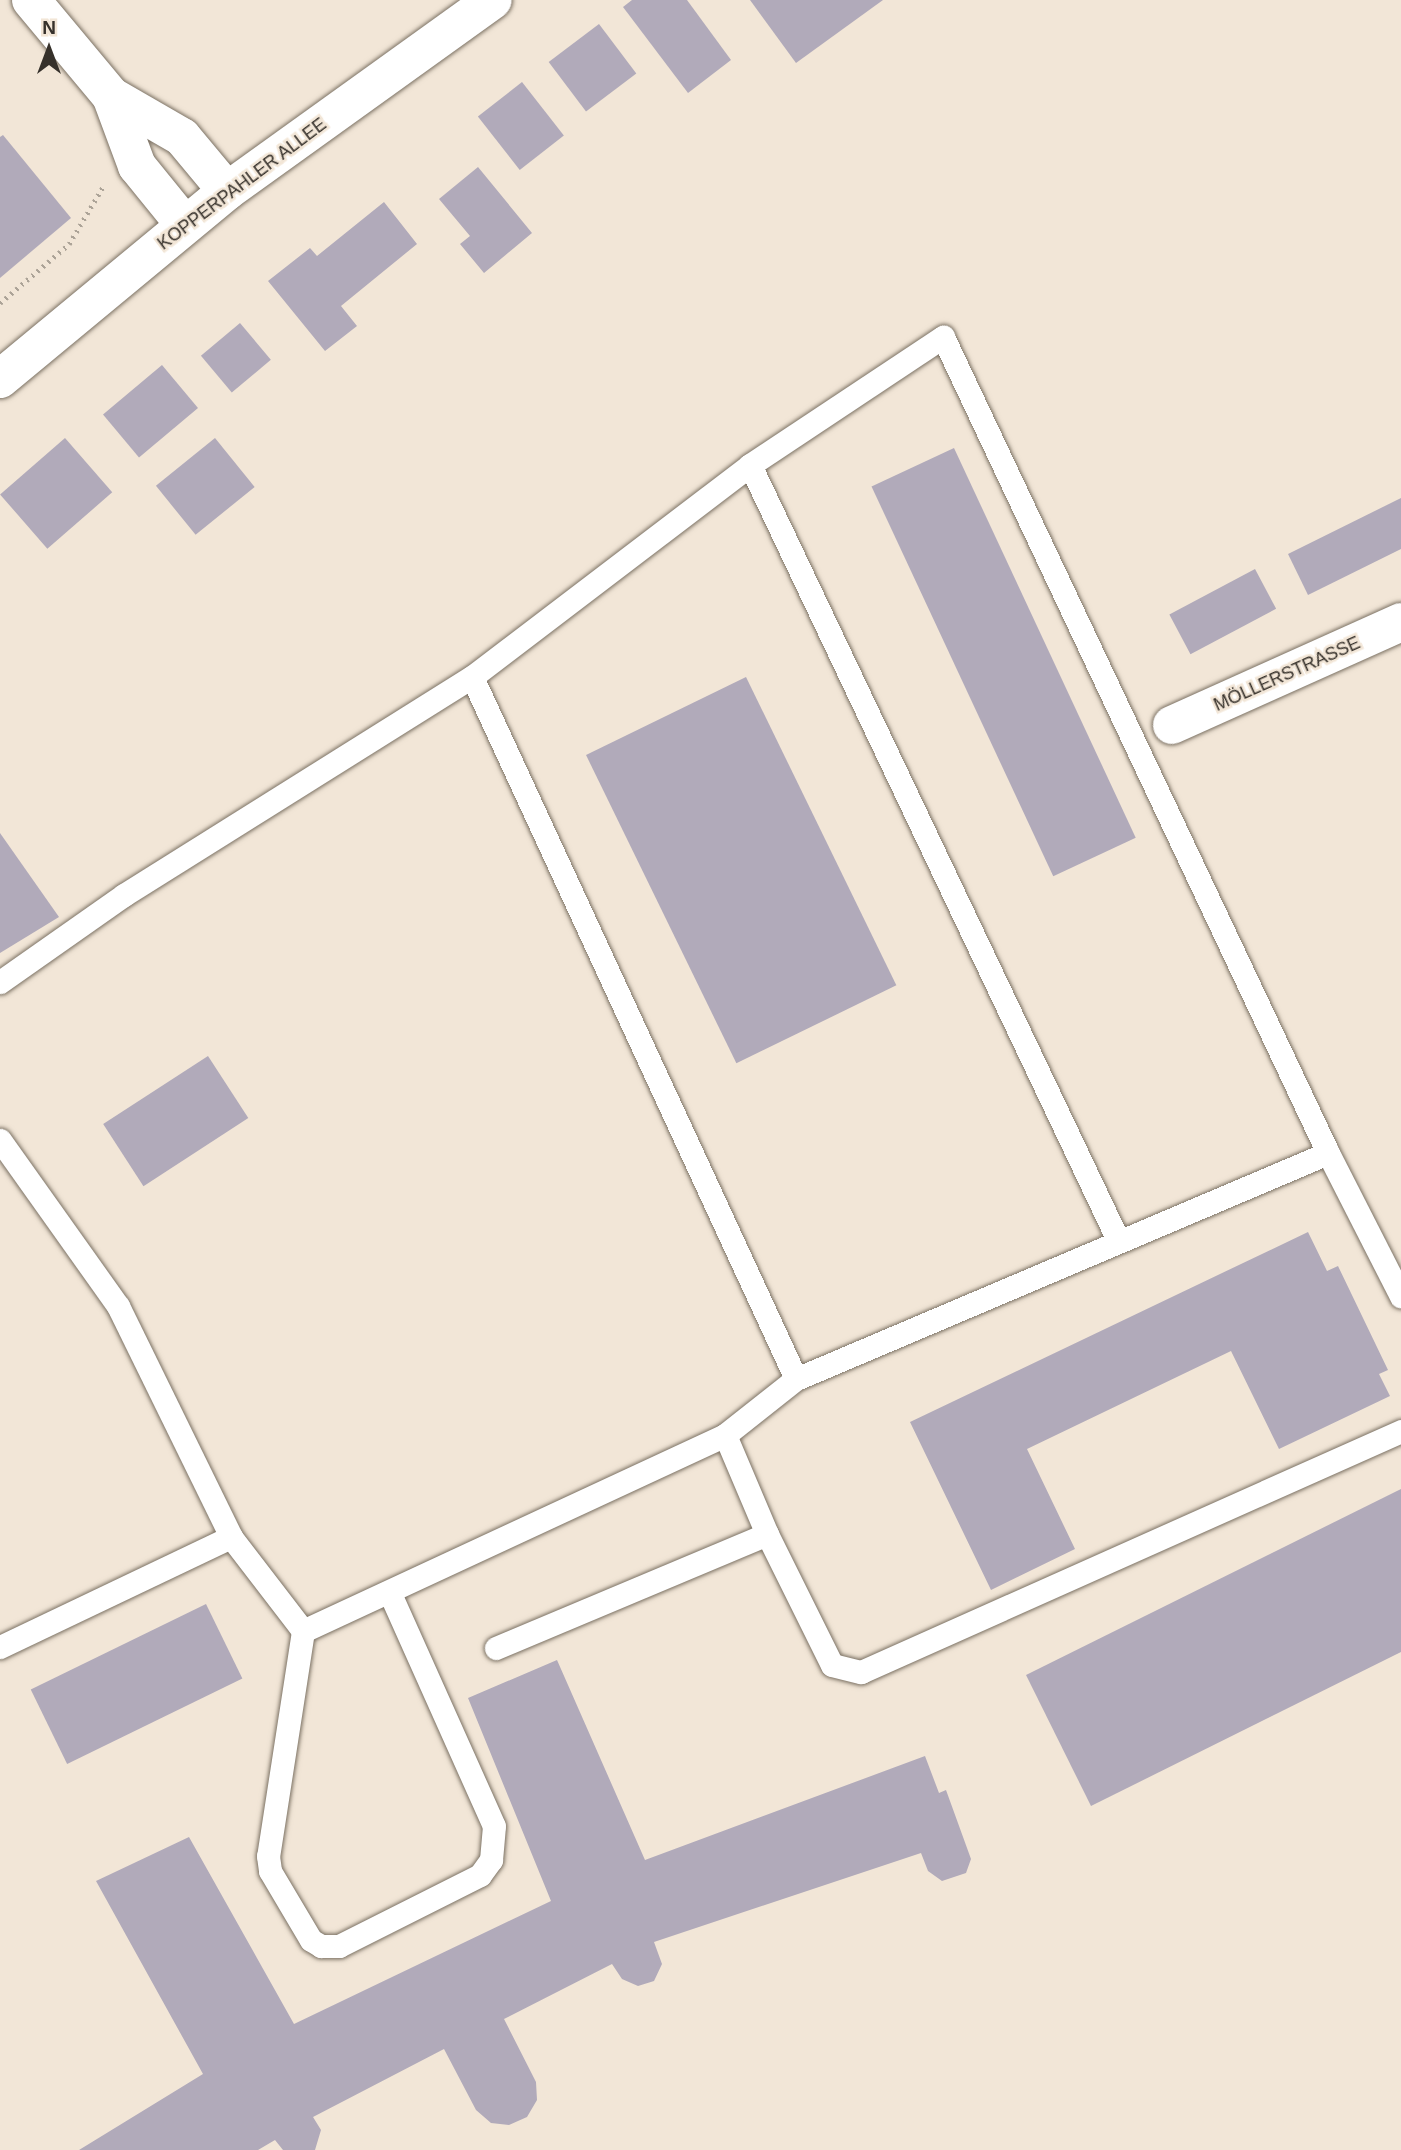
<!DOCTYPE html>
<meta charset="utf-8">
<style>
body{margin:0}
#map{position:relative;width:1401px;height:2150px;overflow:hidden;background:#f2e6d7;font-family:Arial,sans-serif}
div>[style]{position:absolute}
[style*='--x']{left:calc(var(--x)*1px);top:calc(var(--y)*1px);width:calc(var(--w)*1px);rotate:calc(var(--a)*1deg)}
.building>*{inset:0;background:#b1aaba;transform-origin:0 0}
.path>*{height:4.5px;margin-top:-2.25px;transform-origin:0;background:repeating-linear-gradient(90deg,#aca397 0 2px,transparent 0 7px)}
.roads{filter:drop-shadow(0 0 2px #7b7163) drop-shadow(0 0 2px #7b7163)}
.service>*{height:23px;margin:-11.5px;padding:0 11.5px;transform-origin:11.5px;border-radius:11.5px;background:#fff}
.minor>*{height:38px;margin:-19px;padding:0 19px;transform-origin:19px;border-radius:19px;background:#fff}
.tertiary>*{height:38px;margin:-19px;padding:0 19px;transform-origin:19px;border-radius:19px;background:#fff}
span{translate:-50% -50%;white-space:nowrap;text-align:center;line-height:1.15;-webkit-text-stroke:5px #f2e6d7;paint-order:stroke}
.street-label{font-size:18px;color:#36312b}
.north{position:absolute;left:14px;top:14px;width:70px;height:70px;-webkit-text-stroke:5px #f2e6d7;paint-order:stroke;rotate:0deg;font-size:19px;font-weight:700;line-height:28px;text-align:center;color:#36312b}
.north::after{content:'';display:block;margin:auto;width:24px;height:32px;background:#36312b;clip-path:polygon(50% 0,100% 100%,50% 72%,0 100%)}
</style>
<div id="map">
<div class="building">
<div style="clip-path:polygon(632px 0,687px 0,731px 60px,688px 93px,623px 7px)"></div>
<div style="clip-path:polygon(750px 0,883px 0,796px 63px)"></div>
<div style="left:599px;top:24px;width:62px;height:63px;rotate:53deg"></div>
<div style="left:522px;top:82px;width:68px;height:56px;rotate:52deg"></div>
<div style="clip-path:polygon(3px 135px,71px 218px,0 278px,0 137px)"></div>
<div style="clip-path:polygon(478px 167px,532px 233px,484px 273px,460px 244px,470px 236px,439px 199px)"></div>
<div style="clip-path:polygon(384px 202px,417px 244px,341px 306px,357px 326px,325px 351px,268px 281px,310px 248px,317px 256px)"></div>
<div style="left:240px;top:323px;width:48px;height:51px;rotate:50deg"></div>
<div style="left:162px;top:365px;width:56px;height:77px;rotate:50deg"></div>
<div style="left:65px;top:438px;width:72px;height:86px;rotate:49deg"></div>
<div style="left:215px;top:438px;width:63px;height:76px;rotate:51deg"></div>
<div style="left:954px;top:448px;width:430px;height:91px;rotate:65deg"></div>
<div style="clip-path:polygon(1401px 498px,1401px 549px,1308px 595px,1288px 554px)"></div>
<div style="left:1255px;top:569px;width:45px;height:97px;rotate:62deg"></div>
<div style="left:746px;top:677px;width:343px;height:178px;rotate:64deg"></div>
<div style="clip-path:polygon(0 833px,59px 917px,0 953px)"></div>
<div style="left:208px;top:1056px;width:74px;height:125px;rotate:57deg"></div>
<div style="clip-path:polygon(1308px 1232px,1327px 1271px,1338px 1266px,1388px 1370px,1379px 1374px,1390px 1396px,1279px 1449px,1231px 1351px,1027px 1449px,1075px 1549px,991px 1590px,910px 1422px)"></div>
<div style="clip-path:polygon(1401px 1489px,1401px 1652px,1091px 1806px,1026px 1675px)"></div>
<div style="left:206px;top:1604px;width:83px;height:195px;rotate:64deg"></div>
<div style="clip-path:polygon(557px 1660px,645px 1860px,925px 1756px,939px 1793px,946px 1790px,971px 1859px,966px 1873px,942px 1881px,928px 1871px,921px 1853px,654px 1942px,662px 1964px,654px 1981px,638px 1986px,622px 1979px,612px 1964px,504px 2019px,536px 2082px,537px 2100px,527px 2117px,509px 2125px,491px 2123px,476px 2110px,444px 2049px,313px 2117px,321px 2130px,315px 2150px,283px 2150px,275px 2140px,258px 2150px,79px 2150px,203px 2074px,96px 1881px,189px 1837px,294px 2024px,551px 1901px,468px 1698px)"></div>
</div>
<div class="path">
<div style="--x:0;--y:303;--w:91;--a:-40.5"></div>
<div style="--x:69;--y:244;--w:69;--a:-59.3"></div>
</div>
<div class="roads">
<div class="service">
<div style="--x:750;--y:465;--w:858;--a:64.6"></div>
<div style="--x:472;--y:677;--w:773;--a:65.22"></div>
<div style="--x:0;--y:982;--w:151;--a:-35.1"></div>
<div style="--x:124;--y:895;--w:411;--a:-32.1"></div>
<div style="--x:472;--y:677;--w:350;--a:-37.3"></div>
<div style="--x:750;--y:465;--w:232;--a:-33.6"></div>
<div style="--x:943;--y:337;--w:902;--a:64.74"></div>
<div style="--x:1328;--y:1153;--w:161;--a:63"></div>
<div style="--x:0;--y:1140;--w:204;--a:54.6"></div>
<div style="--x:118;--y:1306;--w:257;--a:63.9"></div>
<div style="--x:231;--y:1537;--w:118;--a:52.5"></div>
<div style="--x:303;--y:1631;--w:228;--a:98.8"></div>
<div style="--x:268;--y:1856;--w:15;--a:82"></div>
<div style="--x:270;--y:1871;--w:80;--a:59.3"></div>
<div style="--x:311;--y:1940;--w:12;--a:31"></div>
<div style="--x:321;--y:1946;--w:18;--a:0"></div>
<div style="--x:339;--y:1946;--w:158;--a:-26.7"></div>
<div style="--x:480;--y:1875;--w:19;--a:-54"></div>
<div style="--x:491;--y:1860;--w:34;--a:-85"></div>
<div style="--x:494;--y:1826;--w:254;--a:-114.1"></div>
<div style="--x:725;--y:1435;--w:108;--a:67"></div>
<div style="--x:767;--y:1534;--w:146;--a:63.6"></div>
<div style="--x:832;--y:1665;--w:30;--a:14"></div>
<div style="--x:861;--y:1672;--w:591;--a:-24.05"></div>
<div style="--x:303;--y:1631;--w:465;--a:-24.9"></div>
<div style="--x:725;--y:1435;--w:90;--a:-38.3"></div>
<div style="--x:796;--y:1379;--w:578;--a:-23.02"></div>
<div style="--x:0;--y:1647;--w:256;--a:-25.5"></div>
<div style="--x:496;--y:1648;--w:294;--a:-22.8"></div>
</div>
<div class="minor">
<div style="--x:31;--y:0;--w:125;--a:50.2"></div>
<div style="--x:111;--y:96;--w:75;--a:69.6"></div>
<div style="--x:137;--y:166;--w:76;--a:50.9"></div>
<div style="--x:111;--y:96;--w:82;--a:30"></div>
<div style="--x:182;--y:137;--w:70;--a:50.2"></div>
<div style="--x:1172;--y:725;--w:251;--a:-24.2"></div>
</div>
<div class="tertiary">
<div style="--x:0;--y:379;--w:295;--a:-39.6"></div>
<div style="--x:227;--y:191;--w:327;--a:-35.7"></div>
</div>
</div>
<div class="street-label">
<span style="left:242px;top:184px;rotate:-37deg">KOPPERPAHLER ALLEE</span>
<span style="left:1287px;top:674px;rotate:-24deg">MÖLLERSTRASSE</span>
</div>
<div class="north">N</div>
</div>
